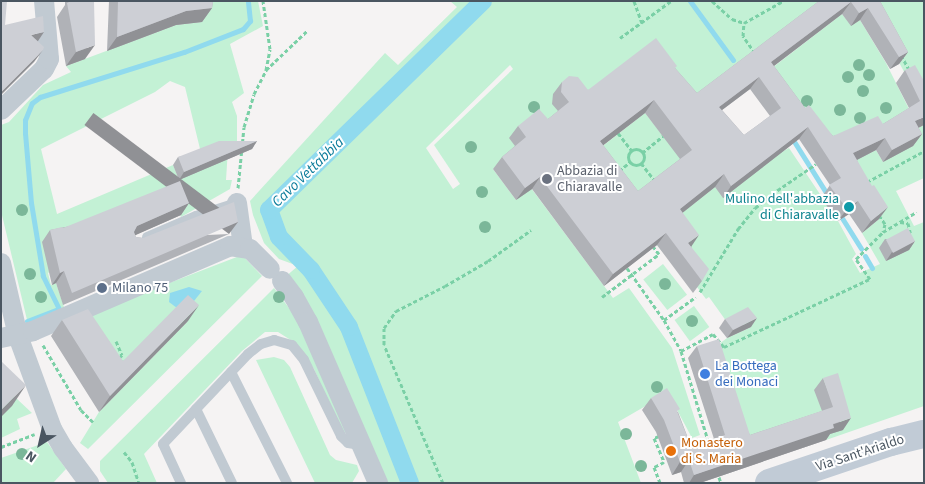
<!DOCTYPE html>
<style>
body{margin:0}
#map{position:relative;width:925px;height:484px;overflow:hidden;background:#f5f3f3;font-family:"Source Sans 3",sans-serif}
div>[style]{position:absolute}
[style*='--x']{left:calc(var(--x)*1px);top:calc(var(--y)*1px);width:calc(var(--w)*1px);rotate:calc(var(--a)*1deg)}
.green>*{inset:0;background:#c3f1d5;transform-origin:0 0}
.water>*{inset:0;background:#90daee}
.stream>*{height:5px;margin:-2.5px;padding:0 2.5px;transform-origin:2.5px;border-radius:2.5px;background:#90daee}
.canal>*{height:18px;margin:-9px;padding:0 9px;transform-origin:9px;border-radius:9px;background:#90daee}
.path>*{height:3px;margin-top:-1.5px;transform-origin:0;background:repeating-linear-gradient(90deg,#7ad0a6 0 4px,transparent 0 6.5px)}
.path>.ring{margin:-1.5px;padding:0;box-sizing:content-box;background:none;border:3px solid #7ad0a6;border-radius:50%}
.lane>*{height:10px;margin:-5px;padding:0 5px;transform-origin:5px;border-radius:5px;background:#c1cad2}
.street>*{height:20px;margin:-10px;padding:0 10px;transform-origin:10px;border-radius:10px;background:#c1cad2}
.secondary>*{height:28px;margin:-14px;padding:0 14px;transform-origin:14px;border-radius:14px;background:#c1cbd6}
.trees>*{width:12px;height:12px;margin:-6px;border-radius:50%;background:#7bb799}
.wall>*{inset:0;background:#b0b2b7}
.shaded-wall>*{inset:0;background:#909195;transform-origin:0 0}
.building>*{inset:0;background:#cdcfd5;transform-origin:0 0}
.dots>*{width:14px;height:14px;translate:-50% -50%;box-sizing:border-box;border:2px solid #fff;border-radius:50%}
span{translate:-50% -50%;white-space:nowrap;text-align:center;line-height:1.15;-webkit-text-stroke:4px #fff;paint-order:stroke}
.worship-label{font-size:14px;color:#5b616d}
.left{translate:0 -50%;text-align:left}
.culture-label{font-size:14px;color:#0d838f}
.right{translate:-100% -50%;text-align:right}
.service-label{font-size:14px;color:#4e5e75}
.shop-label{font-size:14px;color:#366cbe}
.food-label{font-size:14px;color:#c56008}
.street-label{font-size:14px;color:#4a5661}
.water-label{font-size:15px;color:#0c7c9b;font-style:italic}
.frame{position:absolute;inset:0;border:2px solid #4a5661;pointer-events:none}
.north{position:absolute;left:15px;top:419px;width:50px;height:50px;-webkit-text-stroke:4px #fff;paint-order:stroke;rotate:215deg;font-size:14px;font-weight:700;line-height:20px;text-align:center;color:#4a5661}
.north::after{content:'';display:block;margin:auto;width:18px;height:22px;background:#4a5661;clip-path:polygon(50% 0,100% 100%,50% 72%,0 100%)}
</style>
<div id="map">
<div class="green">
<div style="clip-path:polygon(evenodd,208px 1px,258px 1px,263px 26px,230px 44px,244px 93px,232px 102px,237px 116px,237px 149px,228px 149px,226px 180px,232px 180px,230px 189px,181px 217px,171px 193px,48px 273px,51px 285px,56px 283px,65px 310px,28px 324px,1px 211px,1px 125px,9px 122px,43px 85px,71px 72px,66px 66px,176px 25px,201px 22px,208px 1px,170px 81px,185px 87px,201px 153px,179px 179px,173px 165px,57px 214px,41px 149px,155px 92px,170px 81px)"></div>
<div style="clip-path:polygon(evenodd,450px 1px,826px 1px,688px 106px,560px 114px,510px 138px,518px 149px,493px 169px,516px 200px,531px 188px,613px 298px,629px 288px,672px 348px,700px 435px,692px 438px,668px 393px,618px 422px,641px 483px,385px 483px,285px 277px,298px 266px,279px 259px,264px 243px,253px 215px,250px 201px,385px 53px,398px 65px,457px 7px,450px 1px,510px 65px,513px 69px,434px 145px,460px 184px,453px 189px,426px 148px,510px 65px)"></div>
<div style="clip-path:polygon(866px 1px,924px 1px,924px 109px,872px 12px)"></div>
<div style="clip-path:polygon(842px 14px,851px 25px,860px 20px,886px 63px,911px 113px,868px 154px,876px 150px,883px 162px,907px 134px,924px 125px,924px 178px,896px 191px,914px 226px,924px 222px,924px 406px,826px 440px,820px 422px,741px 448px,710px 351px,727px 338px,751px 327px,729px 325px,709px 297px,706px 299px,697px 287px,682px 237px,663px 252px,650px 238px,715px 187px,789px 148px,838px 221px,856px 254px,852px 259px,860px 273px,880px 264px,862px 233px,879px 219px,827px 135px,772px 68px)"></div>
<div style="left:645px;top:113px;width:62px;height:67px;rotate:52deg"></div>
<div style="clip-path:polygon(242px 255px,262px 276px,88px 449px,80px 443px,99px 412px,188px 321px,108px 380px,73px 320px)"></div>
<div style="left:663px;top:264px;width:39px;height:25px;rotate:52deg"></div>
<div style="clip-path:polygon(274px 288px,295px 316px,348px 432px,343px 433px,314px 369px,297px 344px,278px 332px,265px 332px,242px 351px,144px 454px,157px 483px,108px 483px,100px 471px,100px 461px)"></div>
<div style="left:694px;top:306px;width:26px;height:24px;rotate:54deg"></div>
<div style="clip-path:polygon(274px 357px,284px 360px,290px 367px,330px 455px,336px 460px,357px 465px,359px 471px,352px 483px,315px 483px,256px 360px)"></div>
<div style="clip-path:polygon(1px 384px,32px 413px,17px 419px,20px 429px,1px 438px)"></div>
<div style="clip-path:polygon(47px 442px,66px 469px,53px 483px,1px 483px,1px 458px)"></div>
</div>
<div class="water">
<div style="clip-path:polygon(189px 287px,202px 291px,194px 301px,177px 308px,169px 302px,170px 293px)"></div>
</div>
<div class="stream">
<div style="--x:690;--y:1;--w:73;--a:53.9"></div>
<div style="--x:795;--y:143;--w:60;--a:57.9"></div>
<div style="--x:842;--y:218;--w:36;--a:58"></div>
<div style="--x:865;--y:256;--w:14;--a:60"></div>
<div style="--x:27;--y:321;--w:34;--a:-21"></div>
<div style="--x:59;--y:309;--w:37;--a:-116"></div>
<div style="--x:43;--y:276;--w:74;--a:-99.3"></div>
<div style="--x:31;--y:203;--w:70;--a:-94.9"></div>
<div style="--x:25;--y:133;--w:13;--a:-90"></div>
<div style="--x:25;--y:120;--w:18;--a:-68"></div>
<div style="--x:32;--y:103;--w:10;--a:-37"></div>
<div style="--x:40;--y:97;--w:151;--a:-17.4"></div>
<div style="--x:184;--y:52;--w:63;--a:-21.3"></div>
<div style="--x:243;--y:29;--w:11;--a:-49"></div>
<div style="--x:250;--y:21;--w:20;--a:-96"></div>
</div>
<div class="canal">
<div style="--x:410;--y:483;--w:168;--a:-111.4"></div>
<div style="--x:349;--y:327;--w:69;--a:-123.7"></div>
<div style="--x:311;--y:270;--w:46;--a:-134.1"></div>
<div style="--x:279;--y:237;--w:29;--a:-110"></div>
<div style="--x:269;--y:210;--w:299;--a:-44.3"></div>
</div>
<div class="path">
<div style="--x:634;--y:1;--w:23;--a:70"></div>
<div style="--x:712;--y:1;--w:27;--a:42"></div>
<div style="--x:732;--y:19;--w:13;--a:18"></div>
<div style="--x:620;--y:38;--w:63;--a:-36"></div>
<div style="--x:755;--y:53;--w:21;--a:-125"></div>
<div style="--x:743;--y:36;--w:13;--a:-86"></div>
<div style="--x:744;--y:23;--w:45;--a:-29.4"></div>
<div style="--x:901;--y:55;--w:18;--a:61"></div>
<div style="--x:266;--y:70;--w:57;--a:-43.6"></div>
<div style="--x:618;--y:133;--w:23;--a:52"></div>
<div class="ring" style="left:628px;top:149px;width:13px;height:13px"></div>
<div style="--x:642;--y:153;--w:27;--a:-39"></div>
<div style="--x:641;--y:163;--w:24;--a:52"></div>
<div style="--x:619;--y:171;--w:14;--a:-39"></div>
<div style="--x:867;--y:182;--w:65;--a:-28.5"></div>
<div style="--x:238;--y:188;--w:61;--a:-84.4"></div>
<div style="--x:244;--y:127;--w:34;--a:-73"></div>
<div style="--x:254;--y:94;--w:27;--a:-63"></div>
<div style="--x:266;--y:70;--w:21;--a:-79"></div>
<div style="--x:270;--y:49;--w:49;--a:-98.3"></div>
<div style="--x:879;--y:215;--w:11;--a:56"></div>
<div style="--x:885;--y:224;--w:8;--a:104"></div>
<div style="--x:900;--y:222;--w:8;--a:7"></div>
<div style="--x:908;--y:223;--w:13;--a:77"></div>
<div style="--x:627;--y:268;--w:64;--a:54.6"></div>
<div style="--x:664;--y:320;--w:35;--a:61"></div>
<div style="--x:681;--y:351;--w:97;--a:73.2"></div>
<div style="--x:700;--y:292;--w:74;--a:-58.9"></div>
<div style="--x:738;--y:229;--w:27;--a:-51"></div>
<div style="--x:755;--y:208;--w:22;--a:-39"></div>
<div style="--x:772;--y:194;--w:53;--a:-34.3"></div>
<div style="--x:602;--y:297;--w:71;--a:-37"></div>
<div style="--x:659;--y:254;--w:11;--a:-128"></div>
<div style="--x:664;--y:320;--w:39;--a:-36"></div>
<div style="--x:116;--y:341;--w:15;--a:67"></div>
<div style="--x:122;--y:355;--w:7;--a:135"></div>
<div style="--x:43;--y:345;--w:75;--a:59.7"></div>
<div style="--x:81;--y:410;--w:17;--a:45"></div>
<div style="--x:681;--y:351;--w:36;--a:-28"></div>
<div style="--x:713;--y:334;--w:17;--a:50"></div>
<div style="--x:724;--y:347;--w:161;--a:-25"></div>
<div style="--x:870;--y:279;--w:24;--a:-125"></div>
<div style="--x:856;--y:259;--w:38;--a:-45"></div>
<div style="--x:883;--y:232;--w:39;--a:-31"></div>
<div style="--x:659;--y:436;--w:5;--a:158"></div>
<div style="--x:654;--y:438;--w:26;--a:67"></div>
<div style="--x:664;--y:462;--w:11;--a:153"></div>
<div style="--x:654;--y:467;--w:17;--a:69"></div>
<div style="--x:1;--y:447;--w:36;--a:-21"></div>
<div style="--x:124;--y:452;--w:13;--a:51"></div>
<div style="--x:132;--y:462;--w:22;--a:72"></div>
<div style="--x:719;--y:477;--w:6;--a:72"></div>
<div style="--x:443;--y:483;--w:150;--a:-113.1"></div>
<div style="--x:384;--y:345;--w:17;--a:-90"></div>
<div style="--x:384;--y:328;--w:21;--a:-55"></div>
<div style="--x:396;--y:311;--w:55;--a:-27"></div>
<div style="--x:445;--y:286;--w:50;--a:-30.2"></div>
<div style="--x:488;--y:261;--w:53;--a:-35.8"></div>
</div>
<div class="lane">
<div style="--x:147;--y:237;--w:53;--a:-23.2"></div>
<div style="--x:196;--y:216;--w:40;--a:-18"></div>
<div style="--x:231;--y:372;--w:124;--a:63.2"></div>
<div style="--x:196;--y:409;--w:82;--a:64.1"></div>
<div style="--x:181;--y:483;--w:43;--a:-114.8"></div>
<div style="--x:163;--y:444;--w:124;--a:-46.6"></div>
<div style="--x:248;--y:354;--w:16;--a:-38"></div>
<div style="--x:261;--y:344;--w:14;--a:-17"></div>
<div style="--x:274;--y:340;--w:19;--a:16"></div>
<div style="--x:292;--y:345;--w:19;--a:51"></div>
<div style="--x:304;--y:360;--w:85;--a:64"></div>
<div style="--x:341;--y:436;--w:10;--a:45"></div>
<div style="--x:348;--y:443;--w:13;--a:9"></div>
</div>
<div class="street">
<div style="--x:1;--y:110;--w:59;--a:-43.6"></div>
<div style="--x:44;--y:69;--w:11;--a:-63"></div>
<div style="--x:49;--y:59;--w:58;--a:-94.9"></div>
<div style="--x:237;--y:203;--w:44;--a:82.2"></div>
<div style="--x:1;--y:263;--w:75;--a:76.9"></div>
<div style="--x:18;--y:336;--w:99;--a:69.9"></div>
<div style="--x:52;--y:429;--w:22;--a:60"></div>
<div style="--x:63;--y:448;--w:44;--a:53.4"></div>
<div style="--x:282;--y:281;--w:20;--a:53"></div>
<div style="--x:294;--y:297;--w:29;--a:61"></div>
<div style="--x:308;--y:322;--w:176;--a:66.5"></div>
<div style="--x:1;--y:338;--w:33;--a:-12"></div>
<div style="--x:33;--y:331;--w:215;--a:-23.3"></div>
<div style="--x:230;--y:246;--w:20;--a:9"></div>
<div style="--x:250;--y:249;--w:28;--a:45"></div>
</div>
<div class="secondary">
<div style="--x:769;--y:483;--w:129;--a:-18.6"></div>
<div style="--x:891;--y:442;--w:34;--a:-14"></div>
</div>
<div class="trees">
<div style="left:859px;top:65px"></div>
<div style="left:869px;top:75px"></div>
<div style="left:848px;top:77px"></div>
<div style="left:863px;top:91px"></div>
<div style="left:807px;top:101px"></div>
<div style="left:534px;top:107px"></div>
<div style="left:886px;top:108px"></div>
<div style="left:840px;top:110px"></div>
<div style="left:860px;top:118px"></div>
<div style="left:471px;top:147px"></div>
<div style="left:482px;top:192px"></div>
<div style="left:22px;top:210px"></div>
<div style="left:485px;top:227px"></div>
<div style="left:30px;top:274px"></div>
<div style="left:665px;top:284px"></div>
<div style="left:41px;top:297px"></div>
<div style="left:279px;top:297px"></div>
<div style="left:692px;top:321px"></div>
<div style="left:657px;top:387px"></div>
<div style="left:626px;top:434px"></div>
<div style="left:22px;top:454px"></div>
<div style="left:641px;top:466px"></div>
</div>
<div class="wall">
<div style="clip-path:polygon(65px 1px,94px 1px,85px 59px,66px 66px,57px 17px,65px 5px)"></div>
<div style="clip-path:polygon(109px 1px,213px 1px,212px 8px,202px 22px,176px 25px,107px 51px)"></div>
<div style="clip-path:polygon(evenodd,819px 1px,880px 1px,908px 52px,899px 64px,890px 69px,860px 20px,851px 26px,842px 14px,774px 66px,805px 108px,833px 136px,883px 124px,909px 108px,896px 83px,905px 70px,924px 81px,918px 127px,922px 134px,913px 146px,883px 162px,876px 150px,857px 160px,879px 219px,862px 233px,849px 214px,838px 221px,821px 198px,830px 185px,799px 139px,723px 198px,715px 187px,682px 213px,691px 246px,702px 281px,693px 293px,657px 245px,604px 286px,532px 189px,516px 200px,493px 169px,502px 157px,515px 146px,509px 138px,518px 126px,548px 119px,558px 111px,552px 104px,553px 94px,562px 82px,588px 90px,675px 68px,697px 93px,819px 1px,750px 89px,770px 116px,744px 135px,722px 110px,750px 89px,819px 1px,645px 113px,680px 159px,638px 191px,603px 145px,645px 113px)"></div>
<div style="clip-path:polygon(257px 141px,252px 149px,179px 180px,173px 165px,178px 157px)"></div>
<div style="clip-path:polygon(189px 203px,181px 215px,135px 235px,136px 237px,143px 238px,229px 234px,63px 305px,56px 283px,52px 285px,42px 242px,50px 230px)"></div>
<div style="clip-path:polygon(885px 239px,915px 241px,909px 250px,886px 261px,879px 248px)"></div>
<div style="clip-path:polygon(725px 319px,751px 327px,727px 338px,719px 328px)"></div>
<div style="clip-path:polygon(62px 320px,123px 361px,188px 321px,99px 412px,51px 336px)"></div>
<div style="clip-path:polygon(697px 346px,750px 435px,822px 411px,814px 390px,823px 378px,843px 430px,830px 434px,826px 440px,700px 483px,684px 483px,681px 472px,672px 475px,656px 432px,642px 410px,651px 398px,678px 412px,691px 446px,714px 439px,688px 358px)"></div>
</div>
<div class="shaded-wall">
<div style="clip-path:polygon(851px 2px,842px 14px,762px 75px,771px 62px)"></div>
<div style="clip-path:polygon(212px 8px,202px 22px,176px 25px,107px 51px,117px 37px,186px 11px)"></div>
<div style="clip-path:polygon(868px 8px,860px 20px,851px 26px,859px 13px)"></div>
<div style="clip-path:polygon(44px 32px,36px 44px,31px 35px)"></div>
<div style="clip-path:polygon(95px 45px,85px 59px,66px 66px,76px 52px)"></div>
<div style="clip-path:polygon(43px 50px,34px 62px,1px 95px,1px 92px)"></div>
<div style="clip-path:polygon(908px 52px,899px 64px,890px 69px,899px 57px)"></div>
<div style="clip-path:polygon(759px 77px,750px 89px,710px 119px,719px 107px)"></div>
<div style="clip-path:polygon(654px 100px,645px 113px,592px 154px,600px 141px)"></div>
<div style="clip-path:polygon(924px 117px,924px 125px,907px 134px,915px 121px)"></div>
<div style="clip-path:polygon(808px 127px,799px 139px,723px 198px,731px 186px)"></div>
<div style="clip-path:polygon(922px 134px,913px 146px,883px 162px,892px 150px)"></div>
<div style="clip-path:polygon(885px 138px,876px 150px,845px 166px,853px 153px)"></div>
<div style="clip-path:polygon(257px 141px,252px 149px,179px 180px,184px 172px)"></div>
<div style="clip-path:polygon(724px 174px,715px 187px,671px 222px,680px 209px)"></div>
<div style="clip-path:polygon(540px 177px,532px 189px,516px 200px,525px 188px)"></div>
<div style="clip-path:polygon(858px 201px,849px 214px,838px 221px,847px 209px)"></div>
<div style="clip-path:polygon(189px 203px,181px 215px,129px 238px,137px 226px)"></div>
<div style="clip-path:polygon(888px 207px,879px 219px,862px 233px,871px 221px)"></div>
<div style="left:238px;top:222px;width:15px;height:181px;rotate:127deg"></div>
<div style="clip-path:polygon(666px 233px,657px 245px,604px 286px,613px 274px)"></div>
<div style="clip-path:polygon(699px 235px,691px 247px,688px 243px)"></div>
<div style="clip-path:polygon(915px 241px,909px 250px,886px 261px,892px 252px)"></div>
<div style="clip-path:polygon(64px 271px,56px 283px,52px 285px,60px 273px)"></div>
<div style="clip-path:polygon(199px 305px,188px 321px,99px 412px,110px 396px)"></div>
<div style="clip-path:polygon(757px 318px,751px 327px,727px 338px,733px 330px)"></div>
<div style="clip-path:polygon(26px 385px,12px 406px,1px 417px,1px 410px)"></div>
<div style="clip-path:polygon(851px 418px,843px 430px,830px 434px,826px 440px,700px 483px,689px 483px,694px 475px)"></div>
<div style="clip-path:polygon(689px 460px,681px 472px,672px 475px,680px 462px)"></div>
</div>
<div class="building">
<div style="clip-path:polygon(1px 1px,7px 1px,5px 25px,43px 16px,44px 32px,31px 35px,44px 47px,43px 50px,1px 92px)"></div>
<div style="clip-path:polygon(71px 1px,94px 1px,95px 45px,76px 52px,67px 3px)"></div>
<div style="clip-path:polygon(118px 1px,213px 1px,212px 8px,186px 11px,117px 37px)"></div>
<div style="clip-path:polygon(evenodd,819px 1px,880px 1px,908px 52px,899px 57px,868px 8px,859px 13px,851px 2px,771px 62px,805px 108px,809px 105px,833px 136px,878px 116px,883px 124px,920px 101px,905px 70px,915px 65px,924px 81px,924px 117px,915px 121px,922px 134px,892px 150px,885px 138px,853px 153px,872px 186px,874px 185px,888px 207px,871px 221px,858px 201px,847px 209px,829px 185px,841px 178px,808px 127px,731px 186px,724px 174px,680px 209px,699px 235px,688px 243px,709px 269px,702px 281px,666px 233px,613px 274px,540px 177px,525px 188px,502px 157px,526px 137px,518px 126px,539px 109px,548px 119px,569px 102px,561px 92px,562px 82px,569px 76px,578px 77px,588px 90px,656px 38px,677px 66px,675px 68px,697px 93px,819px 1px,759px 77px,781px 108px,744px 135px,719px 107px,759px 77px,819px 1px,654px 100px,692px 150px,638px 191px,600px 141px,654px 100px)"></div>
<div style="clip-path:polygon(219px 141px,257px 141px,184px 172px,178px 157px)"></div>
<div style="clip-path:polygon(180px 181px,189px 203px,137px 226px,134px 232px,136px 237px,143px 238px,234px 202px,238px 222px,72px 293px,64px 271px,60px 273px,50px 230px,62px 227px,63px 228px)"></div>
<div style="left:908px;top:228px;width:15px;height:25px;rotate:62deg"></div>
<div style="clip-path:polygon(188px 295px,199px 305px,110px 396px,62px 320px,88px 309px,123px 361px)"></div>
<div style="clip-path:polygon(748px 307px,757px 318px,733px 330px,725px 319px)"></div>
<div style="clip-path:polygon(719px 339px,750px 435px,833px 407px,823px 378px,838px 373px,851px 418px,833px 424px,834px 428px,694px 475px,689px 460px,680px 462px,664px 420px,651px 398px,667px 388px,680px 409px,677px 411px,691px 446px,725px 435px,697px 346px)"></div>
<div style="clip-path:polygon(1px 361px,26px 385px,1px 410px)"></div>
</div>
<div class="dots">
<div style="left:547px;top:179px;background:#6b7280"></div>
<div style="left:849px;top:207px;background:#0f9aa8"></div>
<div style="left:102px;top:288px;background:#5c6f8a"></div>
<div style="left:705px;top:374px;background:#3f7fe0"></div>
<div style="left:671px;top:451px;background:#e8710a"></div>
</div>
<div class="worship-label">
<span class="left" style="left:557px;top:179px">Abbazia di<br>Chiaravalle</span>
</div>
<div class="culture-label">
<span class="right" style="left:839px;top:207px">Mulino dell'abbazia<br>di Chiaravalle</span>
</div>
<div class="service-label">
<span class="left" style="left:112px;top:288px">Milano 75</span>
</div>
<div class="shop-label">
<span class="left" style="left:715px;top:374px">La Bottega<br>dei Monaci</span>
</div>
<div class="food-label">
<span class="left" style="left:681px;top:451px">Monastero<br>di S. Maria</span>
</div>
<div class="street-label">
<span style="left:860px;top:453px;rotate:-18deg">Via Sant'Arialdo</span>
</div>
<div class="water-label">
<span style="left:308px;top:172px;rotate:-44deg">Cavo Vettabbia</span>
</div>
<div class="frame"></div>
<div class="north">N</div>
</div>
